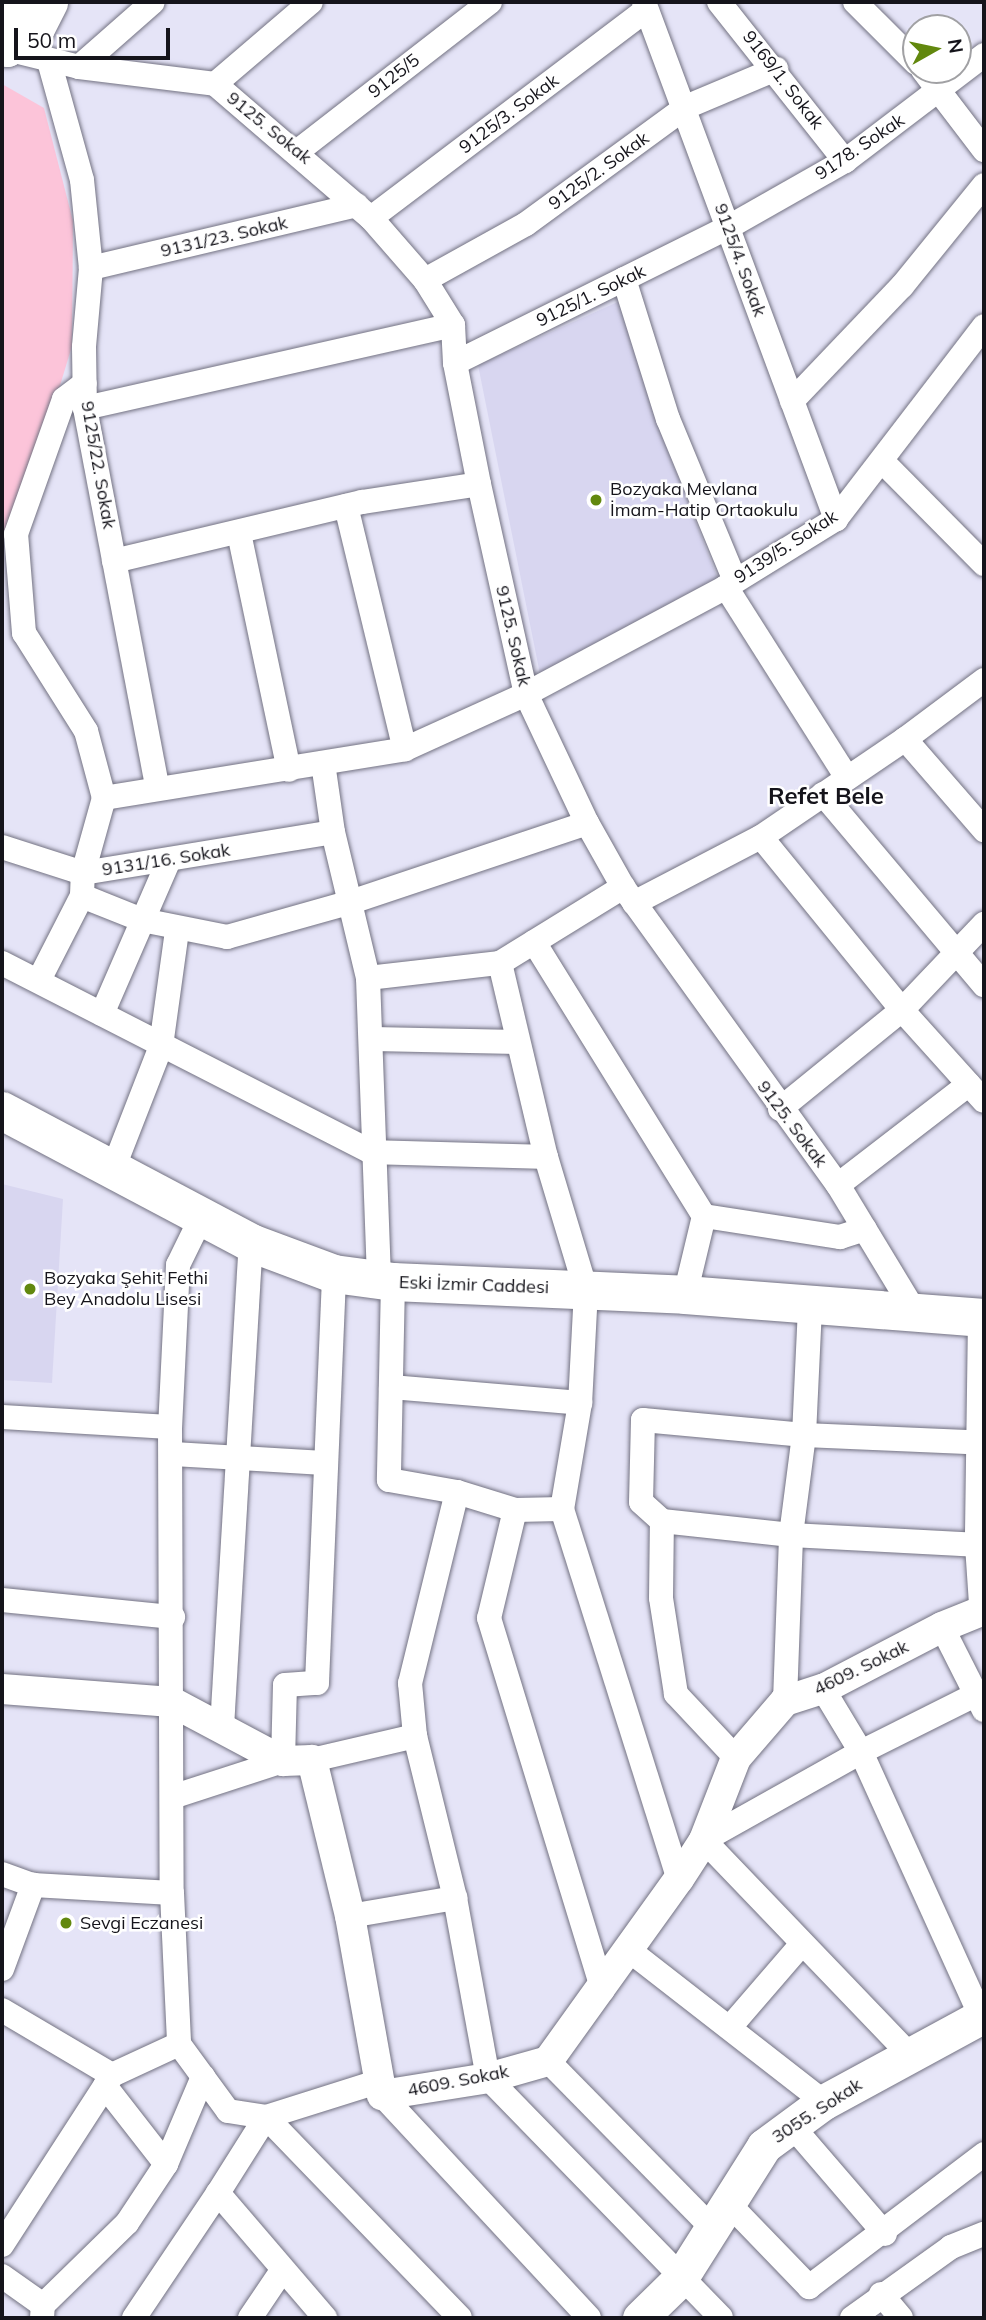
<!DOCTYPE html>
<meta charset="utf-8">
<style>
body{margin:0}
#map{position:relative;width:986px;height:2320px;overflow:hidden;background:#e5e4f7;font-family:Mulish,sans-serif}
div>[style]{position:absolute}
[style*='--x']{left:calc(var(--x)*1px);top:calc(var(--y)*1px);width:calc(var(--w)*1px);rotate:calc(var(--a)*1deg)}
.built>*{inset:0;background:#d8d6f0}
.green>*{inset:0;background:#fcc4d9}
.roads{filter:drop-shadow(0 0 2px #737282) drop-shadow(0 0 2px #737282)}
.minor>*{height:24px;margin:-12px;padding:0 12px;transform-origin:12px;border-radius:12px;background:#fff}
.tertiary>*{height:30px;margin:-15px;padding:0 15px;transform-origin:15px;border-radius:15px;background:#fff}
.secondary>*{height:35px;margin:-17.5px;padding:0 17.5px;transform-origin:17.5px;border-radius:17.5px;background:#fff}
.primary>*{height:38px;margin:-19px;padding:0 19px;transform-origin:19px;border-radius:19px;background:#fff}
.dots>*{width:19px;height:19px;translate:-50% -50%;box-sizing:border-box;border:4px solid #fff;border-radius:50%}
span{translate:-50% -50%;white-space:nowrap;text-align:center;line-height:1.15;-webkit-text-stroke:5px #fff;paint-order:stroke}
.street-label{font-size:18px;color:#15141b}
.poi-label{font-size:18px;color:#15141b}
.left{translate:0 -50%;text-align:left}
.district-label{font-size:24px;color:#15141b;font-weight:700}
.frame{position:absolute;inset:0;border:4px solid #15141b;pointer-events:none}
.north{position:absolute;left:902px;top:14px;width:70px;height:70px;box-sizing:border-box;background:#fff;border:2px solid #a1a1a4;border-radius:50%;rotate:81deg;font-size:19px;font-weight:700;line-height:28px;text-align:center;color:#15141b}
.north::after{content:'';display:block;margin:auto;width:24px;height:32px;background:#62880e;clip-path:polygon(50% 0,100% 100%,50% 72%,0 100%)}
.scale{position:absolute;left:14px;top:28px;width:156px;height:32px;box-sizing:border-box;border:4px solid #15141b;border-top:0;padding-left:9px;font-size:21px;line-height:24px;white-space:nowrap;color:#15141b;-webkit-text-stroke:5px #fff;paint-order:stroke}
</style>
<div id="map">
<div class="built">
<div style="clip-path:polygon(622px 300px,653px 413px,721px 587px,542px 684px,478px 365px)"></div>
<div style="clip-path:polygon(2px 1184px,63px 1199px,52px 1383px,2px 1380px)"></div>
</div>
<div class="green">
<div style="clip-path:polygon(2px 84px,44px 108px,73px 221px,72px 346px,44px 438px,2px 542px)"></div>
</div>
<div class="roads">
<div class="minor">
<div style="--x:644;--y:2;--w:552;--a:69.63"></div>
<div style="--x:719;--y:2;--w:203;--a:51.6"></div>
<div style="--x:855;--y:2;--w:86;--a:45"></div>
<div style="--x:7;--y:49;--w:74;--a:14"></div>
<div style="--x:79;--y:67;--w:98;--a:-41.3"></div>
<div style="--x:49;--y:61;--w:123;--a:74.5"></div>
<div style="--x:82;--y:180;--w:88;--a:84.2"></div>
<div style="--x:91;--y:268;--w:79;--a:95.1"></div>
<div style="--x:84;--y:347;--w:61;--a:89.1"></div>
<div style="--x:85;--y:408;--w:386;--a:79.2"></div>
<div style="--x:79;--y:67;--w:137;--a:7.1"></div>
<div style="--x:215;--y:84;--w:206;--a:40.7"></div>
<div style="--x:371;--y:218;--w:82;--a:48.9"></div>
<div style="--x:425;--y:280;--w:53;--a:58.1"></div>
<div style="--x:453;--y:325;--w:38;--a:87"></div>
<div style="--x:455;--y:363;--w:123;--a:78.8"></div>
<div style="--x:479;--y:484;--w:215;--a:77.4"></div>
<div style="--x:526;--y:694;--w:143;--a:64.7"></div>
<div style="--x:587;--y:823;--w:73;--a:60.6"></div>
<div style="--x:623;--y:887;--w:367;--a:54.2"></div>
<div style="--x:838;--y:1185;--w:151;--a:58.8"></div>
<div style="--x:923;--y:70;--w:101;--a:52.7"></div>
<div style="--x:215;--y:84;--w:126;--a:-40.5"></div>
<div style="--x:298;--y:151;--w:243;--a:-37.8"></div>
<div style="--x:371;--y:218;--w:345;--a:-37.1"></div>
<div style="--x:91;--y:268;--w:273;--a:-13.3"></div>
<div style="--x:624;--y:279;--w:147;--a:72.6"></div>
<div style="--x:668;--y:419;--w:175;--a:67.5"></div>
<div style="--x:425;--y:280;--w:115;--a:-29"></div>
<div style="--x:526;--y:224;--w:198;--a:-36.2"></div>
<div style="--x:686;--y:107;--w:98;--a:-22.9"></div>
<div style="--x:455;--y:363;--w:304;--a:-26.4"></div>
<div style="--x:727;--y:228;--w:136;--a:-29.6"></div>
<div style="--x:845;--y:161;--w:175;--a:-37.3"></div>
<div style="--x:792;--y:401;--w:159;--a:-46.3"></div>
<div style="--x:902;--y:286;--w:130;--a:-50.9"></div>
<div style="--x:85;--y:408;--w:377;--a:-12.7"></div>
<div style="--x:882;--y:461;--w:145;--a:45.3"></div>
<div style="--x:346;--y:506;--w:250;--a:76.4"></div>
<div style="--x:239;--y:533;--w:242;--a:78.1"></div>
<div style="--x:114;--y:561;--w:255;--a:-13.4"></div>
<div style="--x:362;--y:502;--w:118;--a:-8.7"></div>
<div style="--x:726;--y:587;--w:226;--a:57.6"></div>
<div style="--x:984;--y:680;--w:99;--a:143.2"></div>
<div style="--x:905;--y:739;--w:121;--a:49"></div>
<div style="--x:323;--y:763;--w:70;--a:81.8"></div>
<div style="--x:333;--y:832;--w:150;--a:76.5"></div>
<div style="--x:368;--y:978;--w:303;--a:87.9"></div>
<div style="--x:823;--y:794;--w:250;--a:49.9"></div>
<div style="--x:104;--y:798;--w:305;--a:-9.2"></div>
<div style="--x:405;--y:749;--w:133;--a:-24.4"></div>
<div style="--x:526;--y:694;--w:227;--a:-28.1"></div>
<div style="--x:726;--y:587;--w:129;--a:-31.7"></div>
<div style="--x:836;--y:519;--w:243;--a:-52.5"></div>
<div style="--x:761;--y:837;--w:223;--a:50.8"></div>
<div style="--x:902;--y:1010;--w:122;--a:48"></div>
<div style="--x:2;--y:847;--w:85;--a:17.8"></div>
<div style="--x:83;--y:873;--w:253;--a:-9.3"></div>
<div style="--x:82;--y:896;--w:65;--a:21.8"></div>
<div style="--x:142;--y:920;--w:87;--a:11.3"></div>
<div style="--x:227;--y:937;--w:126;--a:-15.7"></div>
<div style="--x:348;--y:903;--w:252;--a:-18.5"></div>
<div style="--x:634;--y:903;--w:143;--a:-27.5"></div>
<div style="--x:761;--y:837;--w:174;--a:-34.2"></div>
<div style="--x:534;--y:942;--w:322;--a:58.2"></div>
<div style="--x:704;--y:1216;--w:81;--a:103.5"></div>
<div style="--x:2;--y:963;--w:415;--a:27.1"></div>
<div style="--x:371;--y:1152;--w:175;--a:1.6"></div>
<div style="--x:500;--y:963;--w:199;--a:76.7"></div>
<div style="--x:546;--y:1157;--w:139;--a:73.3"></div>
<div style="--x:586;--y:1290;--w:113;--a:93"></div>
<div style="--x:580;--y:1403;--w:108;--a:99.6"></div>
<div style="--x:562;--y:1509;--w:388;--a:72.5"></div>
<div style="--x:368;--y:978;--w:133;--a:-6.5"></div>
<div style="--x:500;--y:963;--w:145;--a:-31.7"></div>
<div style="--x:39;--y:980;--w:94;--a:-62.9"></div>
<div style="--x:82;--y:896;--w:23;--a:-88"></div>
<div style="--x:83;--y:873;--w:78;--a:-74.4"></div>
<div style="--x:104;--y:798;--w:69;--a:-105"></div>
<div style="--x:86;--y:731;--w:116;--a:-122.3"></div>
<div style="--x:24;--y:633;--w:99;--a:-94.6"></div>
<div style="--x:16;--y:534;--w:143;--a:-70.4"></div>
<div style="--x:64;--y:399;--w:26;--a:-37"></div>
<div style="--x:102;--y:1014;--w:168;--a:-66.5"></div>
<div style="--x:373;--y:1039;--w:145;--a:1.2"></div>
<div style="--x:780;--y:1109;--w:157;--a:-39.1"></div>
<div style="--x:902;--y:1010;--w:119;--a:-46.4"></div>
<div style="--x:112;--y:1172;--w:135;--a:-68.7"></div>
<div style="--x:161;--y:1046;--w:117;--a:-82.1"></div>
<div style="--x:838;--y:1185;--w:165;--a:-37.6"></div>
<div style="--x:704;--y:1216;--w:138;--a:8.8"></div>
<div style="--x:840;--y:1237;--w:26;--a:-18"></div>
<div style="--x:201;--y:1218;--w:52;--a:116.1"></div>
<div style="--x:178;--y:1265;--w:162;--a:92.8"></div>
<div style="--x:170;--y:1427;--w:466;--a:89.8"></div>
<div style="--x:172;--y:1893;--w:151;--a:87.3"></div>
<div style="--x:179;--y:2044;--w:83;--a:53.8"></div>
<div style="--x:228;--y:2111;--w:38;--a:9"></div>
<div style="--x:266;--y:2117;--w:90;--a:122.3"></div>
<div style="--x:218;--y:2193;--w:165;--a:49.4"></div>
<div style="--x:393;--y:1282;--w:198;--a:91.2"></div>
<div style="--x:389;--y:1480;--w:69;--a:10"></div>
<div style="--x:457;--y:1492;--w:61;--a:17.2"></div>
<div style="--x:391;--y:1387;--w:190;--a:4.8"></div>
<div style="--x:2;--y:1417;--w:168;--a:3.4"></div>
<div style="--x:173;--y:1454;--w:152;--a:3.4"></div>
<div style="--x:457;--y:1492;--w:197;--a:103.8"></div>
<div style="--x:410;--y:1683;--w:53;--a:84.6"></div>
<div style="--x:415;--y:1736;--w:167;--a:76.1"></div>
<div style="--x:455;--y:1898;--w:183;--a:79.6"></div>
<div style="--x:488;--y:2078;--w:334;--a:45.8"></div>
<div style="--x:562;--y:1509;--w:47;--a:178.8"></div>
<div style="--x:515;--y:1510;--w:111;--a:103.5"></div>
<div style="--x:489;--y:1618;--w:389;--a:73"></div>
<div style="--x:662;--y:1521;--w:130;--a:6.2"></div>
<div style="--x:791;--y:1535;--w:189;--a:3"></div>
<div style="--x:2;--y:1600;--w:172;--a:5.7"></div>
<div style="--x:942;--y:1627;--w:93;--a:63.2"></div>
<div style="--x:823;--y:1689;--w:74;--a:58.9"></div>
<div style="--x:861;--y:1752;--w:298;--a:65.6"></div>
<div style="--x:785;--y:1701;--w:166;--a:-87.9"></div>
<div style="--x:791;--y:1535;--w:101;--a:-82.6"></div>
<div style="--x:804;--y:1435;--w:129;--a:-87.3"></div>
<div style="--x:222;--y:1727;--w:485;--a:-86.6"></div>
<div style="--x:736;--y:1758;--w:88;--a:-133.2"></div>
<div style="--x:676;--y:1694;--w:97;--a:-98.9"></div>
<div style="--x:661;--y:1598;--w:77;--a:-89.3"></div>
<div style="--x:662;--y:1521;--w:28;--a:-138"></div>
<div style="--x:641;--y:1502;--w:82;--a:-88.6"></div>
<div style="--x:643;--y:1420;--w:162;--a:5.3"></div>
<div style="--x:804;--y:1435;--w:180;--a:2.5"></div>
<div style="--x:312;--y:1760;--w:106;--a:-13.1"></div>
<div style="--x:172;--y:1797;--w:117;--a:-18"></div>
<div style="--x:283;--y:1761;--w:76;--a:-88.5"></div>
<div style="--x:285;--y:1685;--w:32;--a:-4"></div>
<div style="--x:317;--y:1683;--w:409;--a:-87.6"></div>
<div style="--x:2;--y:1874;--w:33;--a:20"></div>
<div style="--x:33;--y:1885;--w:139;--a:3.3"></div>
<div style="--x:350;--y:1916;--w:107;--a:-9.7"></div>
<div style="--x:630;--y:1951;--w:246;--a:37.9"></div>
<div style="--x:2;--y:1969;--w:90;--a:-69.7"></div>
<div style="--x:2;--y:2010;--w:128;--a:30.6"></div>
<div style="--x:731;--y:2026;--w:107;--a:-49.2"></div>
<div style="--x:909;--y:2054;--w:296;--a:-133.8"></div>
<div style="--x:704;--y:1840;--w:180;--a:-29.3"></div>
<div style="--x:861;--y:1752;--w:130;--a:-26.6"></div>
<div style="--x:548;--y:2061;--w:234;--a:45.5"></div>
<div style="--x:377;--y:2082;--w:116;--a:162.5"></div>
<div style="--x:266;--y:2117;--w:279;--a:46"></div>
<div style="--x:105;--y:2086;--w:99;--a:52"></div>
<div style="--x:382;--y:2095;--w:304;--a:47.1"></div>
<div style="--x:793;--y:2127;--w:141;--a:49.3"></div>
<div style="--x:728;--y:2203;--w:117;--a:46"></div>
<div style="--x:809;--y:2287;--w:220;--a:-37.2"></div>
<div style="--x:2;--y:2245;--w:202;--a:-57.1"></div>
<div style="--x:112;--y:2075;--w:74;--a:-24.8"></div>
<div style="--x:2;--y:2276;--w:50;--a:35.3"></div>
<div style="--x:881;--y:2294;--w:31;--a:50"></div>
<div style="--x:42;--y:2318;--w:13;--a:-86"></div>
<div style="--x:43;--y:2305;--w:117;--a:-44.3"></div>
<div style="--x:127;--y:2223;--w:71;--a:-56.5"></div>
<div style="--x:166;--y:2164;--w:95;--a:-67"></div>
<div style="--x:134;--y:2318;--w:151;--a:-56.1"></div>
<div style="--x:250;--y:2318;--w:55;--a:-56"></div>
<div style="--x:852;--y:2318;--w:122;--a:-35.6"></div>
<div style="--x:951;--y:2247;--w:35;--a:-22"></div>
</div>
<div class="tertiary">
<div style="--x:983;--y:1318;--w:227;--a:90.8"></div>
<div style="--x:980;--y:1545;--w:58;--a:86.1"></div>
<div style="--x:2;--y:1689;--w:170;--a:4.4"></div>
<div style="--x:172;--y:1702;--w:126;--a:28"></div>
<div style="--x:283;--y:1761;--w:29;--a:-2"></div>
<div style="--x:312;--y:1760;--w:161;--a:76.3"></div>
<div style="--x:350;--y:1916;--w:182;--a:79.9"></div>
<div style="--x:382;--y:2095;--w:107;--a:-9.1"></div>
<div style="--x:488;--y:2078;--w:62;--a:-15.8"></div>
<div style="--x:548;--y:2061;--w:224;--a:-54.3"></div>
<div style="--x:679;--y:1879;--w:46;--a:-57.3"></div>
<div style="--x:704;--y:1840;--w:88;--a:-68.7"></div>
<div style="--x:736;--y:1758;--w:75;--a:-49.3"></div>
<div style="--x:785;--y:1701;--w:40;--a:-18"></div>
<div style="--x:823;--y:1689;--w:134;--a:-27.5"></div>
<div style="--x:942;--y:1627;--w:45;--a:-22"></div>
</div>
<div class="secondary">
<div style="--x:7;--y:49;--w:35;--a:-33"></div>
<div style="--x:36;--y:30;--w:31;--a:-63"></div>
<div style="--x:7;--y:49;--w:34;--a:-85"></div>
<div style="--x:10;--y:15;--w:14;--a:-65"></div>
<div style="--x:640;--y:2318;--w:56;--a:-44.3"></div>
<div style="--x:680;--y:2279;--w:157;--a:-57.7"></div>
<div style="--x:764;--y:2146;--w:74;--a:-36.3"></div>
<div style="--x:824;--y:2102;--w:182;--a:-28.5"></div>
</div>
<div class="primary">
<div style="--x:2;--y:1111;--w:282;--a:27.9"></div>
<div style="--x:251;--y:1243;--w:89;--a:20.5"></div>
<div style="--x:334;--y:1274;--w:60;--a:7.7"></div>
<div style="--x:393;--y:1282;--w:292;--a:2.5"></div>
<div style="--x:685;--y:1295;--w:300;--a:4.4"></div>
</div>
</div>
<div class="dots">
<div style="left:596px;top:500px;background:#62880e"></div>
<div style="left:30px;top:1289px;background:#62880e"></div>
<div style="left:66px;top:1923px;background:#62880e"></div>
</div>
<div class="street-label">
<span style="left:394px;top:76px;rotate:-38deg">9125/5</span>
<span style="left:783px;top:80px;rotate:52deg">9169/1. Sokak</span>
<span style="left:509px;top:114px;rotate:-37deg">9125/3. Sokak</span>
<span style="left:269px;top:128px;rotate:39deg">9125. Sokak</span>
<span style="left:860px;top:147px;rotate:-34deg">9178. Sokak</span>
<span style="left:599px;top:171px;rotate:-36deg">9125/2. Sokak</span>
<span style="left:224px;top:237px;rotate:-13deg">9131/23. Sokak</span>
<span style="left:740px;top:260px;rotate:70deg">9125/4. Sokak</span>
<span style="left:591px;top:296px;rotate:-26deg">9125/1. Sokak</span>
<span style="left:98px;top:465px;rotate:80deg">9125/22. Sokak</span>
<span style="left:786px;top:547px;rotate:-33deg">9139/5. Sokak</span>
<span style="left:513px;top:636px;rotate:77deg">9125. Sokak</span>
<span style="left:166px;top:860px;rotate:-9deg">9131/16. Sokak</span>
<span style="left:792px;top:1124px;rotate:53deg">9125. Sokak</span>
<span style="left:474px;top:1285px;rotate:2deg">Eski İzmir Caddesi</span>
<span style="left:861px;top:1668px;rotate:-26deg">4609. Sokak</span>
<span style="left:458px;top:2081px;rotate:-11deg">4609. Sokak</span>
<span style="left:817px;top:2111px;rotate:-33deg">3055. Sokak</span>
</div>
<div class="poi-label">
<span class="left" style="left:610px;top:500px">Bozyaka Mevlana<br>İmam-Hatip Ortaokulu</span>
<span class="left" style="left:44px;top:1289px">Bozyaka Şehit Fethi<br>Bey Anadolu Lisesi</span>
<span class="left" style="left:80px;top:1923px">Sevgi Eczanesi</span>
</div>
<div class="district-label">
<span style="left:826px;top:796px">Refet Bele</span>
</div>
<div class="frame"></div>
<div class="north">N</div>
<div class="scale">50 m</div>
</div>
